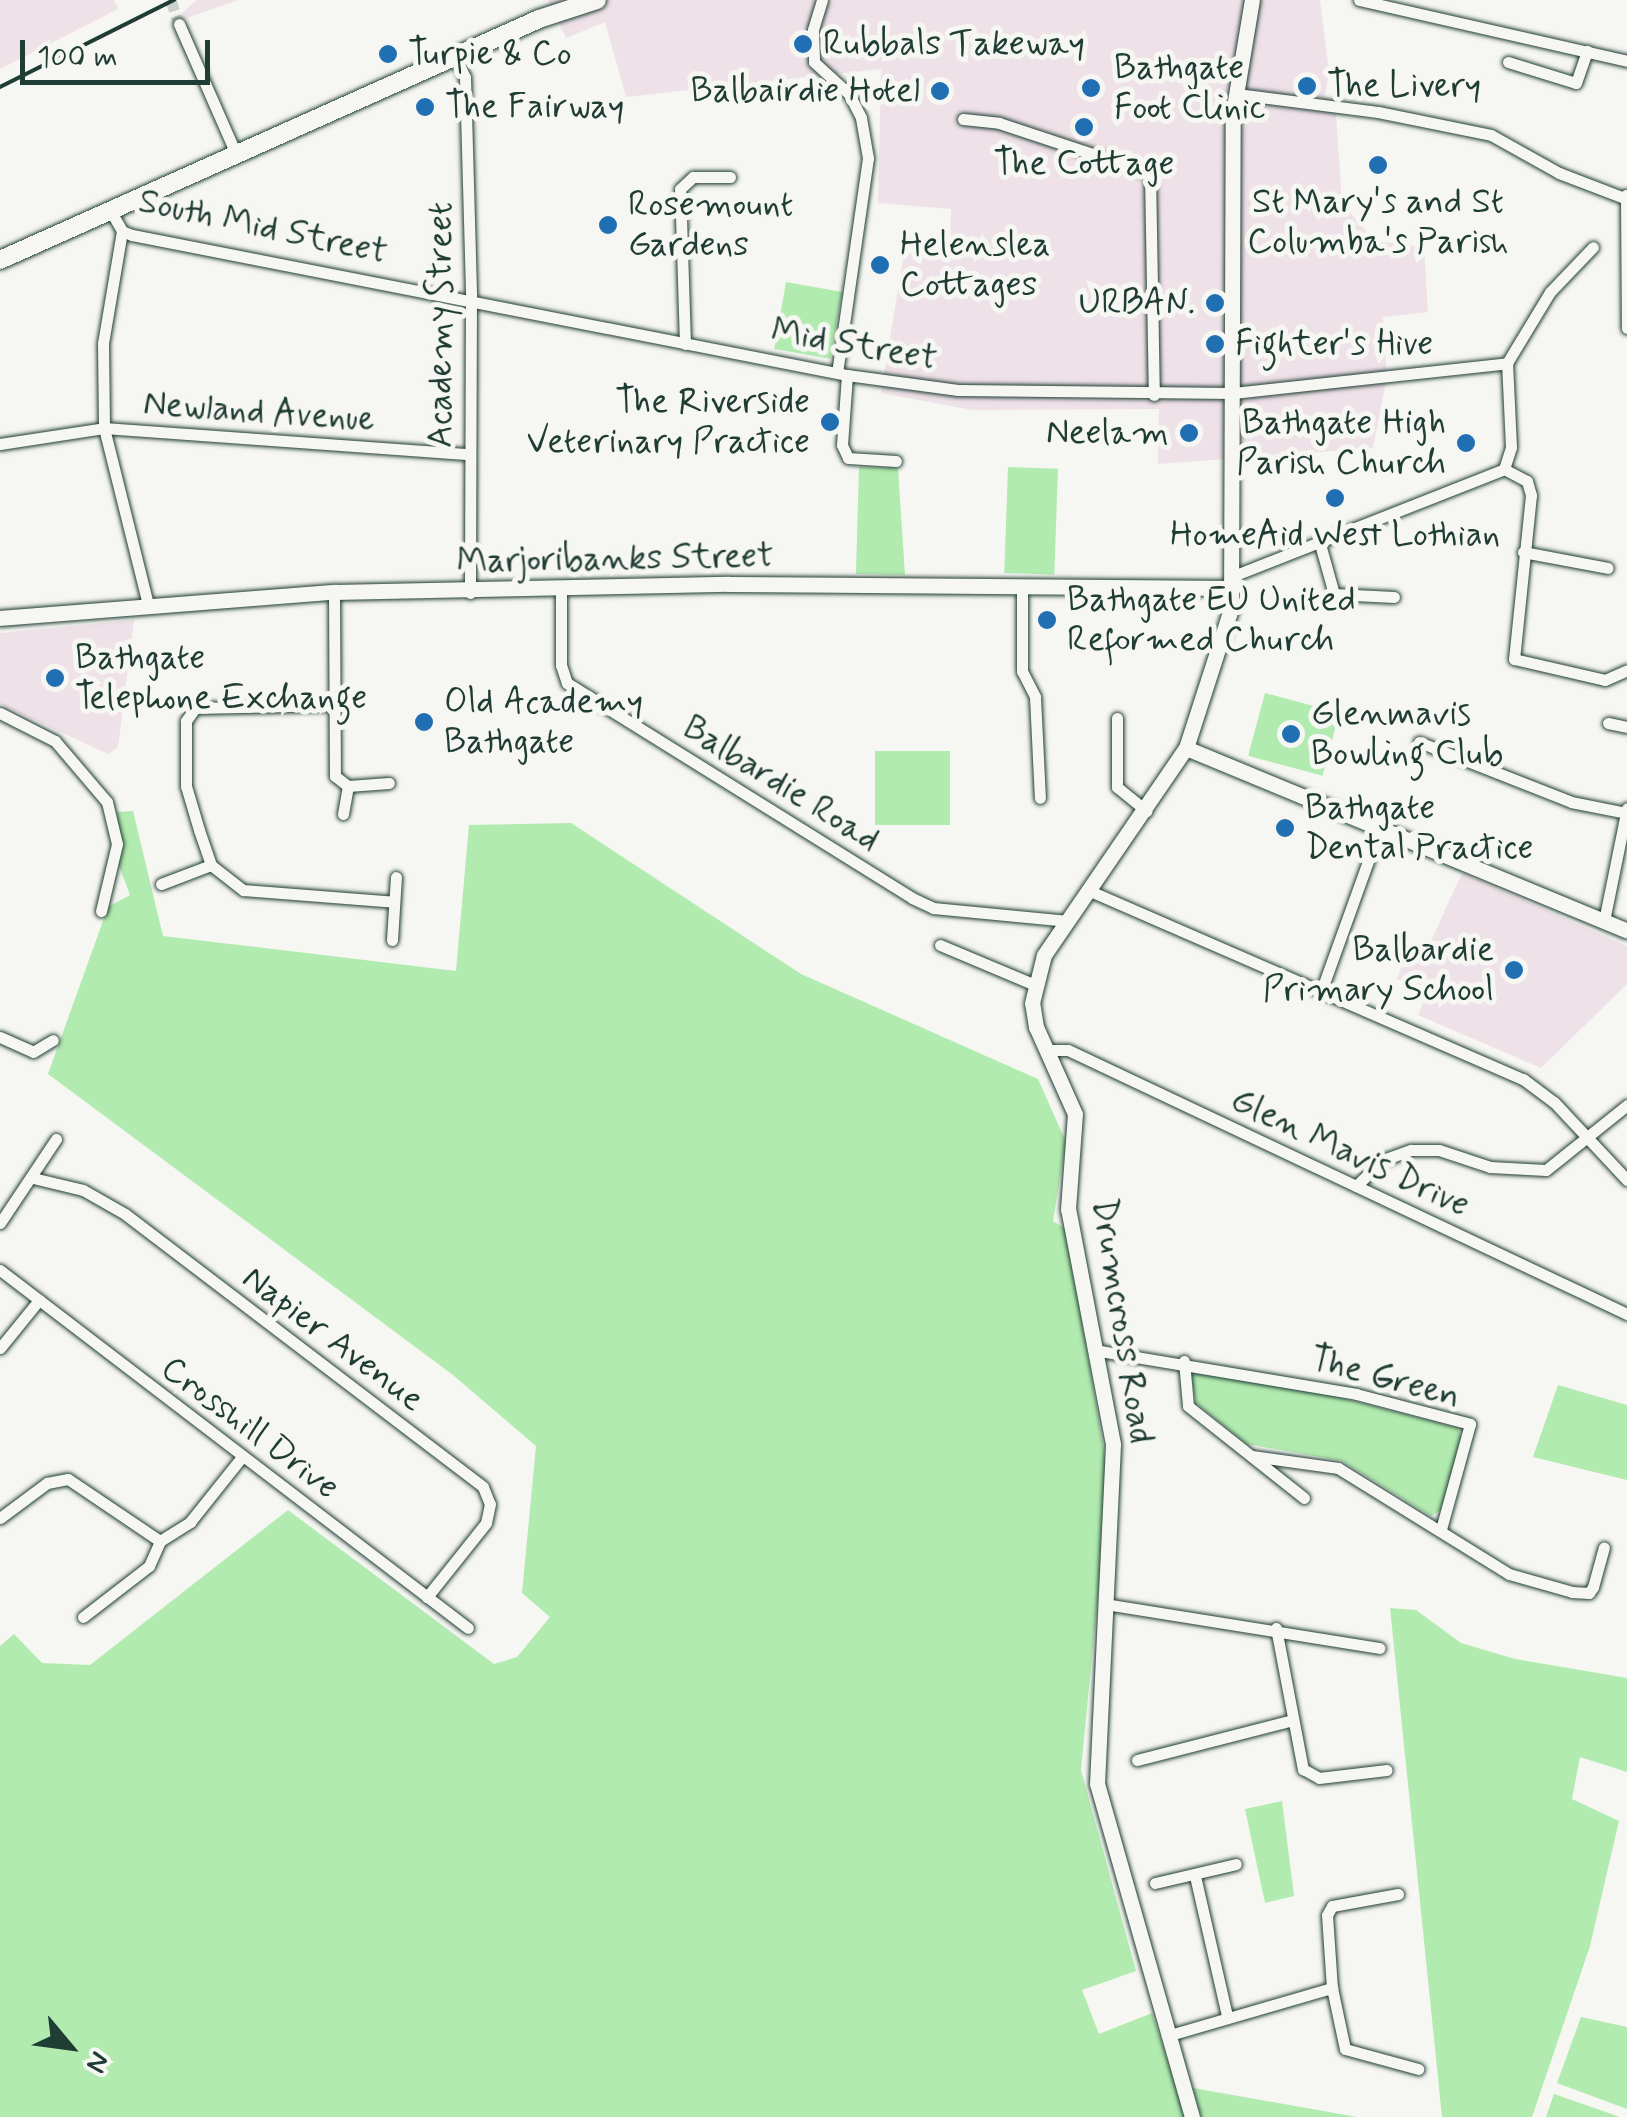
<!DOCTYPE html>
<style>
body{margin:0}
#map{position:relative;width:1627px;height:2117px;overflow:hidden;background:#f6f6f2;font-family:Mynerve,sans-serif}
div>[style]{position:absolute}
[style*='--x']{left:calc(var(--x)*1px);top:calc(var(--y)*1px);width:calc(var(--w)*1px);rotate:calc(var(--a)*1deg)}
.built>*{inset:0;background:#efe1e8}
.green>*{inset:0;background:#b2ebaf;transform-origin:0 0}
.street-tunnel>*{height:11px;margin-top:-5.5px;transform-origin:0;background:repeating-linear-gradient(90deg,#cbd1cc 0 11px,transparent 0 16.5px)}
.roads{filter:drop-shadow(0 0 2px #1f3d34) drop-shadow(0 0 2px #1f3d34)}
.street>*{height:11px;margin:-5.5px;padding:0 5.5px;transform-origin:5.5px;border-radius:5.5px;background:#f6f6f2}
.secondary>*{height:15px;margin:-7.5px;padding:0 7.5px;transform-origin:7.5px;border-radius:7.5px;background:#f6f6f2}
.primary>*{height:18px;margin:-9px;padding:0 9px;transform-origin:9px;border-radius:9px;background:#f6f6f2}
.rail>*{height:4px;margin:-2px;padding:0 2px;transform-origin:2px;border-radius:2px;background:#1f3d34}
.dots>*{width:28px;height:28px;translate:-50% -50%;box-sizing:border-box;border:5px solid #f6f6f2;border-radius:50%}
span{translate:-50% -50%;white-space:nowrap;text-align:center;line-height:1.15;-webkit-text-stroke:10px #f6f6f2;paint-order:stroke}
.poi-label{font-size:35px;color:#1f3d34}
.left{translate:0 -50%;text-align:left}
.right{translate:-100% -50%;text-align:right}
.street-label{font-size:35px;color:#1f3d34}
.north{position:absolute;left:20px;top:1997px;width:100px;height:100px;-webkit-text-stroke:8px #f6f6f2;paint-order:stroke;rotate:119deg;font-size:28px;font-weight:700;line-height:40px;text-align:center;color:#1f3d34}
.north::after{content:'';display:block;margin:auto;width:35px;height:45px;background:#1f3d34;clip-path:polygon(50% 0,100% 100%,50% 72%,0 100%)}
.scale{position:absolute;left:20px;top:40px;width:190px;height:45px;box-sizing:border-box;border:5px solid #1f3d34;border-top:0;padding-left:12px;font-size:30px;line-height:35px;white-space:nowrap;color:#1f3d34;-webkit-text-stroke:8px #f6f6f2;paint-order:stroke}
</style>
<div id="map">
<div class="built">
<div style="clip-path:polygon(0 0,114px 0,118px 9px,0 69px)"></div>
<div style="clip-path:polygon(197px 0,238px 0,170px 24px)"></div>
<div style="clip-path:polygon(548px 0,1320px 0,1329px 72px,1325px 97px,1335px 100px,1342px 203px,1375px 241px,1424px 247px,1428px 312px,1383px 317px,1387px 376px,1373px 448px,1158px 464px,1159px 409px,972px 410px,881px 393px,904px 253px,950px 256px,951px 209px,878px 203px,881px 69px,626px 97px,605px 22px,566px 38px)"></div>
<div style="clip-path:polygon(134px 620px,118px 747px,108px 754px,0 704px,0 633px)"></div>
<div style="clip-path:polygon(1462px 873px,1627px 946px,1627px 984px,1541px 1068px,1418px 1015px,1427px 993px,1397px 979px,1405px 957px,1422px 961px)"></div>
</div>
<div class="green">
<div style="left:786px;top:282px;width:57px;height:68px;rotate:10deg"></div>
<div style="clip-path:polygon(859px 467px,898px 468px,905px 575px,856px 574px)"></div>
<div style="left:1008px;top:467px;width:50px;height:106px;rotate:2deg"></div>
<div style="left:1265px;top:693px;width:77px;height:65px;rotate:15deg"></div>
<div style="left:875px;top:751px;width:75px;height:74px"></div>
<div style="clip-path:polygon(133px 811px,163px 936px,456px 971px,469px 825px,571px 823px,801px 974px,1038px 1079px,1066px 1142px,1053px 1221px,1066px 1229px,1109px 1480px,1081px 1770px,1136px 1971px,1082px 1990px,1099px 2034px,1152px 2013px,1186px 2117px,0 2117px,0 1646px,14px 1634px,42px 1663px,90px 1665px,288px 1510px,494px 1664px,517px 1657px,550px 1617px,522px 1593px,536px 1446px,453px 1375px,48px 1074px,108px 907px,130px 895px,119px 866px,117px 812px)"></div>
<div style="clip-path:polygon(1197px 1370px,1318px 1392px,1458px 1428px,1462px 1440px,1443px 1509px,1431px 1516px,1342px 1461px,1247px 1444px,1196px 1403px,1191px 1376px)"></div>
<div style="clip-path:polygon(1558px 1385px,1627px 1405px,1627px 1480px,1533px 1457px)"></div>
<div style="clip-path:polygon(1390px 1608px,1416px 1610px,1461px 1643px,1515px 1659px,1627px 1678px,1627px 1772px,1580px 1757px,1572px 1799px,1619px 1821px,1590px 1946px,1532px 2117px,1442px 2117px)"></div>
<div style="clip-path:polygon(1282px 1801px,1294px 1896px,1265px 1903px,1245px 1809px)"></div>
<div style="clip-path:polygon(1581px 2017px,1627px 2027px,1627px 2109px,1557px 2083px)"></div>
<div style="clip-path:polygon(1193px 2088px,1357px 2117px,1201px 2117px)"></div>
<div style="clip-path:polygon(1554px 2094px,1620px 2117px,1546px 2117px)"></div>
</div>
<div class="street-tunnel">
<div style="--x:171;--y:0;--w:25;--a:72"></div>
</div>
<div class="roads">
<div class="street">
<div style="--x:822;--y:0;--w:31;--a:107"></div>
<div style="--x:813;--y:30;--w:32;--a:88"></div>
<div style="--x:814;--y:62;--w:47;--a:42.4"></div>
<div style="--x:849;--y:94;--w:27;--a:63"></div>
<div style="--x:861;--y:118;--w:41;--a:80.1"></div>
<div style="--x:868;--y:158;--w:216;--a:98.2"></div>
<div style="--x:1359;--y:0;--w:275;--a:12.8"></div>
<div style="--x:179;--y:24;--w:142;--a:66.3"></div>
<div style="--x:456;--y:58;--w:21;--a:65"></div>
<div style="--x:465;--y:77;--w:220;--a:88.4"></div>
<div style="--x:471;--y:297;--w:296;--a:90.2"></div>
<div style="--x:1508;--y:62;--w:71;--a:17.2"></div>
<div style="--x:1576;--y:83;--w:34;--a:-71"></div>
<div style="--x:1237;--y:94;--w:142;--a:7.3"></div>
<div style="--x:1378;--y:112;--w:115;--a:11.5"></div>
<div style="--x:1491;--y:135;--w:78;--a:29.2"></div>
<div style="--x:1559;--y:173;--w:73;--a:20.9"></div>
<div style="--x:963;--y:119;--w:36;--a:6"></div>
<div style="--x:999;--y:123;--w:159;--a:18.3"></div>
<div style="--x:1150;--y:173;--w:222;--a:89"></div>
<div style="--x:1626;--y:195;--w:133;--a:89.6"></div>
<div style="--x:110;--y:210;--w:24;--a:60"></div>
<div style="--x:122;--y:231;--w:11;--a:22"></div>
<div style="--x:132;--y:235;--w:729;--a:11.08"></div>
<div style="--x:847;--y:375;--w:112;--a:7.7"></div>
<div style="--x:958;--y:390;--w:275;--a:0.6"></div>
<div style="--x:1233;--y:393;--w:276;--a:-6.2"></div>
<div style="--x:122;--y:231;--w:114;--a:99.6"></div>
<div style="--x:103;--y:343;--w:85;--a:89.3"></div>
<div style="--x:104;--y:428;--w:181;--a:76"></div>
<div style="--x:685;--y:344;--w:155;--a:-91.8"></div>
<div style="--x:680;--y:189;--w:18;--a:-43"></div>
<div style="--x:693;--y:177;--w:37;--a:0"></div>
<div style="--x:847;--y:375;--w:70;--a:94.1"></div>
<div style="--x:842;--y:445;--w:14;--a:65"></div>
<div style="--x:848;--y:458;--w:48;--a:3.6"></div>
<div style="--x:0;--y:444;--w:105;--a:-8.7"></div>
<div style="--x:104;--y:428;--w:366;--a:4.1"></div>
<div style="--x:1504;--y:469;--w:26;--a:28"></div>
<div style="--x:1527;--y:481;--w:15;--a:74"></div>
<div style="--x:1531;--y:495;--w:165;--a:95.9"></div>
<div style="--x:1514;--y:659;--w:93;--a:13"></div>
<div style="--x:1605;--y:680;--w:24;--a:-24"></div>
<div style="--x:1504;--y:469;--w:23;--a:-72"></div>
<div style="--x:1511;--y:447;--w:84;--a:-92.7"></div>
<div style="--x:1507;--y:363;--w:83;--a:-58.8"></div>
<div style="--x:1550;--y:292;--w:62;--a:-46.3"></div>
<div style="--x:1320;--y:544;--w:52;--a:74.4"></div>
<div style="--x:1334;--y:594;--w:60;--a:2.9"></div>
<div style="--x:1523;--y:552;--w:86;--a:10.7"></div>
<div style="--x:1233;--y:576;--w:291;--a:-21.5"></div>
<div style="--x:561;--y:588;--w:77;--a:90"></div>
<div style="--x:561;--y:665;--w:19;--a:72"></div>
<div style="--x:567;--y:683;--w:407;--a:31.9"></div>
<div style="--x:912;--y:898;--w:23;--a:25"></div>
<div style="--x:933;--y:908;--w:136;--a:5.5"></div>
<div style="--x:1022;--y:591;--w:80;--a:90"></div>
<div style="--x:1022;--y:671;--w:29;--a:63"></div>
<div style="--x:1035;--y:697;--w:101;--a:87.2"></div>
<div style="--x:334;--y:592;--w:184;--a:89.7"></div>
<div style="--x:335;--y:776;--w:16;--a:38"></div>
<div style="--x:348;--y:786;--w:41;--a:-4.2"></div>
<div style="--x:333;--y:705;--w:138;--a:178.8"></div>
<div style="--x:195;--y:708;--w:16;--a:125"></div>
<div style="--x:186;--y:721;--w:65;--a:90"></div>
<div style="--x:186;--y:786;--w:46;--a:73.5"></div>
<div style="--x:199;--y:830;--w:37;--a:71"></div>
<div style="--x:211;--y:865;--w:41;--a:38"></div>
<div style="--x:243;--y:890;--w:151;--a:4.5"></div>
<div style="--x:0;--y:713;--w:62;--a:27"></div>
<div style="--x:55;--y:741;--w:80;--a:49.6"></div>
<div style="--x:107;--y:802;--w:43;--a:76.6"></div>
<div style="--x:117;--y:844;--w:69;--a:103.4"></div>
<div style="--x:1117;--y:718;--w:69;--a:90"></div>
<div style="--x:1117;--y:787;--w:38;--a:39"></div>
<div style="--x:1608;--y:723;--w:19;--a:12"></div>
<div style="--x:1419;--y:742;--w:163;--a:21.5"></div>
<div style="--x:1571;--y:802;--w:56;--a:11.3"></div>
<div style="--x:343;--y:814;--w:28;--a:-80"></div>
<div style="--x:161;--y:884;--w:53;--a:-20.8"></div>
<div style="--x:1090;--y:891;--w:472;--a:23.5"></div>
<div style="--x:1523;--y:1079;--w:39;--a:37"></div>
<div style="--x:1554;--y:1102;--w:107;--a:46.9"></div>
<div style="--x:1604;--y:921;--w:115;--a:-78.5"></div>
<div style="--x:392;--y:940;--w:63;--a:-86.4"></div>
<div style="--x:940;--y:945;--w:101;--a:22.8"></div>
<div style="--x:1322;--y:989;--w:171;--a:-70.2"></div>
<div style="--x:0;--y:1037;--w:36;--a:24"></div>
<div style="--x:33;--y:1052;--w:23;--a:-31"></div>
<div style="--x:1047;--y:1050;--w:21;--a:0"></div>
<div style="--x:1068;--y:1050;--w:618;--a:25.28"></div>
<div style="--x:33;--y:1178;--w:51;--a:13.5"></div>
<div style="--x:83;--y:1190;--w:48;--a:29.7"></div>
<div style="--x:125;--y:1214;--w:450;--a:37.3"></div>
<div style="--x:483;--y:1487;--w:18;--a:68"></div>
<div style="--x:490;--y:1504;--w:19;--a:102"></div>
<div style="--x:486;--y:1523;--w:95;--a:128.6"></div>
<div style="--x:1356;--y:1186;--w:37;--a:-44"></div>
<div style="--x:1383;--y:1160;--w:30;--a:-20"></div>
<div style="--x:1411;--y:1150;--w:28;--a:0"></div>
<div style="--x:1439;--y:1150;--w:54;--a:18.4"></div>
<div style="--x:1490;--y:1167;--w:56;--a:3.1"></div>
<div style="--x:1546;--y:1170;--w:104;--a:-38.7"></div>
<div style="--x:0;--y:1223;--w:101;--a:-56.3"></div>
<div style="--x:0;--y:1270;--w:589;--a:37.41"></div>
<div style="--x:0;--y:1348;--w:62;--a:-50.9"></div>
<div style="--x:1094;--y:1350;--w:266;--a:9.5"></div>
<div style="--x:1356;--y:1394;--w:118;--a:14.7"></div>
<div style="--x:1470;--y:1424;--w:109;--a:105.4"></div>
<div style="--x:1184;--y:1361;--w:45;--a:84.9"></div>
<div style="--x:1188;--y:1406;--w:148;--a:38.4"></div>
<div style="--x:1252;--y:1456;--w:87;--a:7.9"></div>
<div style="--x:1338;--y:1468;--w:201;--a:31.8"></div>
<div style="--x:1509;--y:1574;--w:66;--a:15.9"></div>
<div style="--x:1572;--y:1592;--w:17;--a:3"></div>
<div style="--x:1589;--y:1593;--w:7;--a:-56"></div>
<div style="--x:1593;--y:1587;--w:41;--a:-74.6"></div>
<div style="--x:0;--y:1518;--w:59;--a:-36.7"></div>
<div style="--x:47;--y:1483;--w:21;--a:-11"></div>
<div style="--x:68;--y:1479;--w:111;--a:34"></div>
<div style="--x:160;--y:1541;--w:36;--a:-32"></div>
<div style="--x:190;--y:1522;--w:82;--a:-51.4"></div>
<div style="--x:1105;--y:1604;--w:278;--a:9.1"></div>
<div style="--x:83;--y:1617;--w:83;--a:-37.7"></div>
<div style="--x:149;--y:1566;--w:27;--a:-66"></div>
<div style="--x:1276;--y:1628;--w:144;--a:79.2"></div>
<div style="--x:1303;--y:1769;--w:18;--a:29"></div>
<div style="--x:1319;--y:1778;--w:68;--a:-6.7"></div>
<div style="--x:1137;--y:1760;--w:161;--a:-14.4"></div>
<div style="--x:1195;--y:1876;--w:144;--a:77.1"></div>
<div style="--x:1155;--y:1883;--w:83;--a:-13.2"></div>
<div style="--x:1398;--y:1894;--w:67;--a:169.7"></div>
<div style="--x:1332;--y:1906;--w:10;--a:119"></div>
<div style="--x:1327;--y:1915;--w:73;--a:86.1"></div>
<div style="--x:1332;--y:1988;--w:62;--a:78"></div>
<div style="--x:1345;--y:2049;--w:76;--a:15.3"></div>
<div style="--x:1170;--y:2035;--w:169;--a:-16.2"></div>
</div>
<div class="secondary">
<div style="--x:0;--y:618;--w:335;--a:-4.5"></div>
<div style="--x:334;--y:592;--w:395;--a:-1.2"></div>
<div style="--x:729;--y:584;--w:504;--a:0.45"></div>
<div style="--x:1186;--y:748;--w:477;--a:22.5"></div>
<div style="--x:1192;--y:2117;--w:346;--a:-105.9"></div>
<div style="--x:1097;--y:1784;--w:340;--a:-87.3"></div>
<div style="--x:1113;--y:1444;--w:239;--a:-100.8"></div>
<div style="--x:1068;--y:1209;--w:95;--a:-85.8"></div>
<div style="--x:1075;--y:1114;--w:95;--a:-114.1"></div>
<div style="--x:1036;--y:1027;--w:24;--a:-99"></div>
<div style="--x:1032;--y:1003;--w:49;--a:-76"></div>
<div style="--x:1044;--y:955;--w:251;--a:-55.6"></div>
<div style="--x:1186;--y:748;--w:146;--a:-72.1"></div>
<div style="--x:1231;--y:609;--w:496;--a:-89.8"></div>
<div style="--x:1233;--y:113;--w:115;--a:-80.5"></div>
</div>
<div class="primary">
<div style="--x:0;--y:260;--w:590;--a:-24.09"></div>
<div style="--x:539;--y:19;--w:61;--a:-18.1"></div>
</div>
</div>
<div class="rail">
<div style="--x:0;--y:87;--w:195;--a:-26.6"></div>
</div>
<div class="dots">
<div style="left:803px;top:44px;background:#1f6fb2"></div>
<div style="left:388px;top:54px;background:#1f6fb2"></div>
<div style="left:1307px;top:86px;background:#1f6fb2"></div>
<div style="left:1091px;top:88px;background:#1f6fb2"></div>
<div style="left:940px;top:91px;background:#1f6fb2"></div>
<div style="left:425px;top:107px;background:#1f6fb2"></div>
<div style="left:1084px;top:127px;background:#1f6fb2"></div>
<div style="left:1378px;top:165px;background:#1f6fb2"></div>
<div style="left:608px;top:225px;background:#1f6fb2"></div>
<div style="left:880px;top:265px;background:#1f6fb2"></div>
<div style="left:1215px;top:303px;background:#1f6fb2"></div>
<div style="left:1215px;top:344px;background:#1f6fb2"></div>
<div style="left:830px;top:422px;background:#1f6fb2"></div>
<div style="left:1189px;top:433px;background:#1f6fb2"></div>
<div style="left:1466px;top:443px;background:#1f6fb2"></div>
<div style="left:1335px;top:498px;background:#1f6fb2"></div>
<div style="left:1047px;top:620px;background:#1f6fb2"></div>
<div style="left:55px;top:678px;background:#1f6fb2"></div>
<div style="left:424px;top:722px;background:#1f6fb2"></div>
<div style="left:1291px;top:734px;background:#1f6fb2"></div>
<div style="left:1285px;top:828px;background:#1f6fb2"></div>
<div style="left:1514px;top:970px;background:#1f6fb2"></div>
</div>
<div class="poi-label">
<span class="left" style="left:823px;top:44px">Rubbals Takeway</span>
<span class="left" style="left:408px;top:54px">Turpie &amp; Co</span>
<span class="left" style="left:1114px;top:88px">Bathgate<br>Foot Clinic</span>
<span class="left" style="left:1327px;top:86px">The Livery</span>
<span class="right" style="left:920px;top:91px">Balbairdie Hotel</span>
<span class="left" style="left:445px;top:107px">The Fairway</span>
<span style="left:1084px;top:164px">The Cottage</span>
<span style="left:1378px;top:222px">St Mary's and St<br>Columba's Parish</span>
<span class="left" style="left:628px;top:225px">Rosemount<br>Gardens</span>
<span class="left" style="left:900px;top:265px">Helenslea<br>Cottages</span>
<span class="right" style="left:1195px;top:303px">URBAN.</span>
<span class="left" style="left:1235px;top:344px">Fighter's Hive</span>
<span class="right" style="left:810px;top:422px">The Riverside<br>Veterinary Practice</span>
<span class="right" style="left:1446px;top:443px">Bathgate High<br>Parish Church</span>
<span class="right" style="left:1169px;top:433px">Neelam</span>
<span style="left:1335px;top:535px">HomeAid West Lothian</span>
<span class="left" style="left:1067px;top:620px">Bathgate EU United<br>Reformed Church</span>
<span class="left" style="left:75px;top:678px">Bathgate<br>Telephone Exchange</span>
<span class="left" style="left:444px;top:722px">Old Academy<br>Bathgate</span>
<span class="left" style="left:1311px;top:734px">Glenmavis<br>Bowling Club</span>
<span class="left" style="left:1305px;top:828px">Bathgate<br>Dental Practice</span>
<span class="right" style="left:1494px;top:970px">Balbardie<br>Primary School</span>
</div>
<div class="street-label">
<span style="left:263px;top:227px;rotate:12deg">South Mid Street</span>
<span style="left:441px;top:325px;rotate:-90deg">Academy Street</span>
<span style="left:854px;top:345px;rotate:10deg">Mid Street</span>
<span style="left:259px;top:412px;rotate:4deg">Newland Avenue</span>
<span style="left:615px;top:559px;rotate:-1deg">Marjoribanks Street</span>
<span style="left:781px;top:784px;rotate:32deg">Balbardie Road</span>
<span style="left:1350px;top:1153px;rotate:25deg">Glen Mavis Drive</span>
<span style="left:1122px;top:1321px;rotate:81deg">Drumcross Road</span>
<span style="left:333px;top:1339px;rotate:37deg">Napier Avenue</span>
<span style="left:1385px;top:1378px;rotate:15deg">The Green</span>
<span style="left:250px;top:1428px;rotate:37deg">Crosshill Drive</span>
</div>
<div class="north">N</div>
<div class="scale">100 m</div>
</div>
